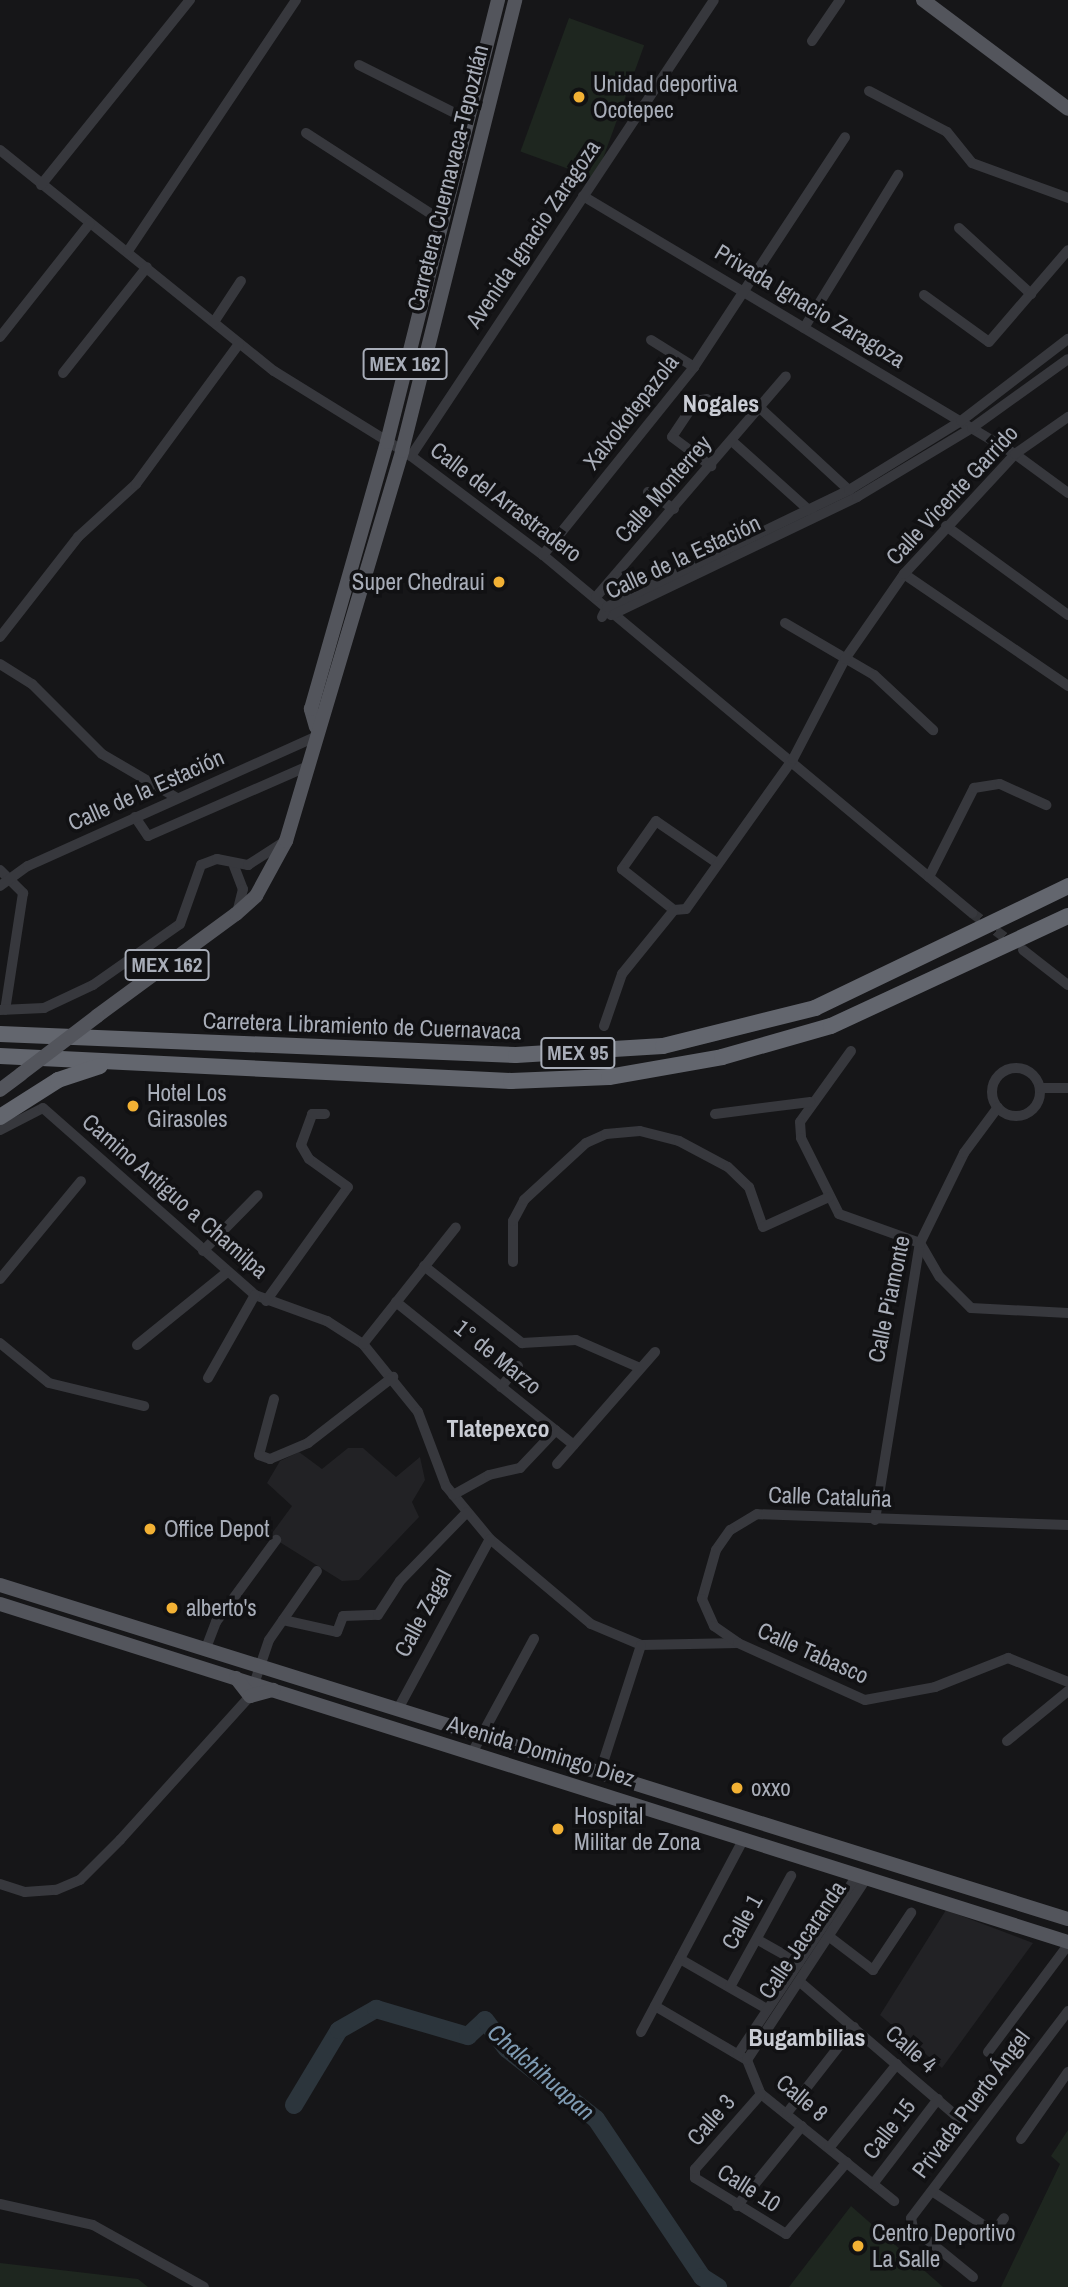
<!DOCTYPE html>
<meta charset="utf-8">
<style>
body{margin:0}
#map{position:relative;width:1068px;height:2287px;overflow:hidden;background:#161618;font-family:"Archivo Narrow",sans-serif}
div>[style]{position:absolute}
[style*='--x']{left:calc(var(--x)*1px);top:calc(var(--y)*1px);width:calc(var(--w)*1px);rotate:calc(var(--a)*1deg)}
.built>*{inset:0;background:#222225}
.green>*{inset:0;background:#1e261f;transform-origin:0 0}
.river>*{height:18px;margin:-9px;padding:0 9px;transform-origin:9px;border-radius:9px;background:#2c353c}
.minor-tunnel>*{height:10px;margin-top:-5px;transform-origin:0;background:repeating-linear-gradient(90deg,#333438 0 10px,transparent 0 15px)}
.minor>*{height:10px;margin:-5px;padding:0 5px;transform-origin:5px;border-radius:5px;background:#37383d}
.minor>.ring{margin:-5px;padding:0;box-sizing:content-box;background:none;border:10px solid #37383d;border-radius:50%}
.major>*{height:14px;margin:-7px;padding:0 7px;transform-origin:7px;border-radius:7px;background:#53555c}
.highway>*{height:16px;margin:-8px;padding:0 8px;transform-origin:8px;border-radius:8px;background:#63666e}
.major-bridge>*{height:14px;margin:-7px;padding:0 7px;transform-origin:7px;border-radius:7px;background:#53555c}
.dots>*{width:19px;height:19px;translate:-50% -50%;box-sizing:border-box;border:4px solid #111113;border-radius:50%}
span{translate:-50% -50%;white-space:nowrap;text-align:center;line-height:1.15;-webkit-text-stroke:7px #111113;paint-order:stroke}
.shield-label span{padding:2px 5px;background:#111113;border:2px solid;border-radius:5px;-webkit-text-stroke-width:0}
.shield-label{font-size:21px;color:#a8adb8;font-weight:700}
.poi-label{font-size:23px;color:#a8adb8}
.left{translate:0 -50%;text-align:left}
.right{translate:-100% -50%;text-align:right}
.street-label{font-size:23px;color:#a8adb8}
.neighbourhood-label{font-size:24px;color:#c9ccd4;font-weight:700}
.water-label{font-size:24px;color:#7f9bb3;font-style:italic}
</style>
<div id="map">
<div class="built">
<div style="clip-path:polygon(348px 1448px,363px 1448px,396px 1477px,420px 1457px,425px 1480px,412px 1502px,419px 1517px,359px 1580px,342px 1581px,270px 1536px,292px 1506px,267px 1483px,280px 1461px,299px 1452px,322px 1469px)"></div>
<div style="clip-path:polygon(946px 1910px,1033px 1943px,942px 2068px,880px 2015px)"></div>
</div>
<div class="green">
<div style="left:569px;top:18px;width:80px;height:142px;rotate:20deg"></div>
<div style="clip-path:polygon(1068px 2130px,1068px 2287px,1001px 2287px,1060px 2164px,1051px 2156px)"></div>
<div style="clip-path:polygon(851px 2206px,943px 2287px,789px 2287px)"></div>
<div style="clip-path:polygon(0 2263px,138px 2279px,148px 2287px,0 2287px)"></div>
</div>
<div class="river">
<div style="--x:294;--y:2105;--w:87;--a:-59"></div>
<div style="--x:339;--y:2030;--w:43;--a:-29.6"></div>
<div style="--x:376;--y:2009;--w:96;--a:16.4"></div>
<div style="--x:468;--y:2036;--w:23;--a:-43"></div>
<div style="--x:485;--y:2020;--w:36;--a:53"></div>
<div style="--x:507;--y:2049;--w:113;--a:38.2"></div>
<div style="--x:596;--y:2119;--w:190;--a:56.1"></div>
<div style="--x:702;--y:2277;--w:19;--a:32"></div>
</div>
<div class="minor-tunnel">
<div style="--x:972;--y:913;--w:54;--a:36.7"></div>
</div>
<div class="minor">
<div style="--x:812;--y:41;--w:50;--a:-55.7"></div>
<div style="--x:359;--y:65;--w:121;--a:26.6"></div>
<div style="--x:869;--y:91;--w:88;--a:27.7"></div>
<div style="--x:947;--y:132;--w:40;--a:51"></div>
<div style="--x:972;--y:163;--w:102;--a:20"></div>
<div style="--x:306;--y:133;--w:162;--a:32.9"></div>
<div style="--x:0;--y:150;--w:352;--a:38.9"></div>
<div style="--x:274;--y:371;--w:161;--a:31.8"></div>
<div style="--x:411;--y:456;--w:165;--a:36.9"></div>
<div style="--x:543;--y:555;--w:559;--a:39.84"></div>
<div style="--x:41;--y:185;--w:238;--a:-51.2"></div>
<div style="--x:583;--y:196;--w:503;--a:30.85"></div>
<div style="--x:1015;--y:454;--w:66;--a:36.3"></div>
<div style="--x:959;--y:228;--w:98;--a:42.5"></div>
<div style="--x:128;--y:251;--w:302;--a:-56.2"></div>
<div style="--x:924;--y:295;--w:80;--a:35.9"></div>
<div style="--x:989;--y:342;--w:121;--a:-49.3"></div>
<div style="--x:214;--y:322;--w:49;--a:-56.6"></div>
<div style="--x:804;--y:328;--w:180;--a:-58.4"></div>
<div style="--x:0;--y:337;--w:145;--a:-51.7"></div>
<div style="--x:651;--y:340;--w:51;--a:32.1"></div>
<div style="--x:63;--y:373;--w:135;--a:-51.6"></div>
<div style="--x:707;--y:399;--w:11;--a:170"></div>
<div style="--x:696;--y:401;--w:43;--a:123.7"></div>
<div style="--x:672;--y:437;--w:49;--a:36.6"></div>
<div style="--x:760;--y:408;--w:121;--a:42.7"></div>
<div style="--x:733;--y:442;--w:105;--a:41.9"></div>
<div style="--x:411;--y:456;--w:547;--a:-56.4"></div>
<div style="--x:648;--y:492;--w:31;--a:33"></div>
<div style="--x:946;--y:526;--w:151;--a:36.1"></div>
<div style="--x:543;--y:555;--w:241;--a:-51.2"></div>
<div style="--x:694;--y:367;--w:275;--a:-56.7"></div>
<div style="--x:904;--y:574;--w:199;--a:34.3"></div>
<div style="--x:596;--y:597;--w:291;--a:-49.3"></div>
<div style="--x:611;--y:615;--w:273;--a:-25.6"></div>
<div style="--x:857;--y:497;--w:134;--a:-31"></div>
<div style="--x:972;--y:428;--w:118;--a:-35.7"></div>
<div style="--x:602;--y:617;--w:11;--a:-63"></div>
<div style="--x:607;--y:607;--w:269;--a:-25.8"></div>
<div style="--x:849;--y:490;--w:132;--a:-31.6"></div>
<div style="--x:961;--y:421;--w:135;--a:-37.5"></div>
<div style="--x:785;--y:623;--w:103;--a:30.3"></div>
<div style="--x:874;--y:675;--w:81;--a:43"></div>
<div style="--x:0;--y:637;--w:127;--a:-52"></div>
<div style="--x:78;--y:537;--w:79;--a:-42.4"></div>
<div style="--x:136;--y:484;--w:174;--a:-53.7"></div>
<div style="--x:0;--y:664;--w:38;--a:32"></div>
<div style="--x:32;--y:684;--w:99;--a:45"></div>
<div style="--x:102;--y:754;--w:87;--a:30.4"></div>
<div style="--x:135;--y:817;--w:23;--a:56"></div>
<div style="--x:148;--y:836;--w:172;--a:-23.6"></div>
<div style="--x:717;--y:863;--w:74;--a:-145.5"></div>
<div style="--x:656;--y:821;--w:59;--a:125.3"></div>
<div style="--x:622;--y:869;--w:66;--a:38.3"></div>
<div style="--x:674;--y:910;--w:12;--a:-5"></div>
<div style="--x:686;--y:909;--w:184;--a:-54.5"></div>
<div style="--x:793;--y:759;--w:113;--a:-62.5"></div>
<div style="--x:845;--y:659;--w:103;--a:-55.2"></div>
<div style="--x:904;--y:574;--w:163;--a:-47.2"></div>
<div style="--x:1015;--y:454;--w:65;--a:-34.9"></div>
<div style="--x:234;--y:866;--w:25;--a:69"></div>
<div style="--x:243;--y:889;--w:25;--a:104"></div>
<div style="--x:0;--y:870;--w:33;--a:45"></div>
<div style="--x:23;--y:893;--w:118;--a:98.7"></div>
<div style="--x:929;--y:877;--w:100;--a:-63.2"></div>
<div style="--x:974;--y:788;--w:26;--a:-9"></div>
<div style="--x:1000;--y:784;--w:51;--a:24.5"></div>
<div style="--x:0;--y:886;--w:34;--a:-36"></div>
<div style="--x:28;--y:866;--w:312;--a:-24.2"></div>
<div style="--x:1023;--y:950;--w:57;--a:37.9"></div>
<div style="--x:0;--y:1010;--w:44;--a:-2.6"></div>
<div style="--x:44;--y:1008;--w:54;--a:-25.1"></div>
<div style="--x:93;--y:985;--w:106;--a:-35"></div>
<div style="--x:180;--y:924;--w:63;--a:-70.4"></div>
<div style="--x:201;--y:865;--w:17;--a:-21"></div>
<div style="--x:217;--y:859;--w:32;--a:11"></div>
<div style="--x:248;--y:865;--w:43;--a:-32.6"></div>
<div style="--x:604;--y:1026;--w:55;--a:-70.9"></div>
<div style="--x:622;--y:974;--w:82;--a:-50.9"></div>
<div style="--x:851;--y:1051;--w:87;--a:125.7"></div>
<div style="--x:800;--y:1122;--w:16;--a:86"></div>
<div style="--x:801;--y:1138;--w:85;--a:63.4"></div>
<div style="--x:839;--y:1214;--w:86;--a:19.7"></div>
<div style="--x:920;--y:1243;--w:39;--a:60"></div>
<div style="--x:940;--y:1277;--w:44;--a:45"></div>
<div style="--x:971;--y:1308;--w:97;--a:3"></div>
<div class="ring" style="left:992px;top:1068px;width:38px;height:38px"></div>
<div style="--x:1040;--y:1088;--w:28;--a:0"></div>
<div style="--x:715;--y:1114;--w:96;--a:-7.2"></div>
<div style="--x:0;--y:1130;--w:48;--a:-27.1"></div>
<div style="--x:43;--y:1108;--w:283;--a:41.4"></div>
<div style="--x:255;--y:1295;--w:77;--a:19.9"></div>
<div style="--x:327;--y:1321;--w:43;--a:32.6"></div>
<div style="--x:363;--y:1344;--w:87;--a:51"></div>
<div style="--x:418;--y:1412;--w:79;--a:69.3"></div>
<div style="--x:446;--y:1486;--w:69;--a:50.3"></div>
<div style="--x:490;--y:1539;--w:132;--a:40.1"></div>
<div style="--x:591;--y:1624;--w:54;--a:22.8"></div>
<div style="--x:641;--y:1645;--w:97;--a:-1.2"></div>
<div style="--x:203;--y:1251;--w:78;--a:-45.5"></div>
<div style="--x:513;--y:1262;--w:41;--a:-90"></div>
<div style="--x:513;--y:1221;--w:24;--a:-62"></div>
<div style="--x:524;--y:1200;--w:84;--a:-42.6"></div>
<div style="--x:586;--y:1143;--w:22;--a:-24"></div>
<div style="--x:606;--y:1134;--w:34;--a:-5"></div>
<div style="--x:640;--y:1131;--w:40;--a:14.4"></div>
<div style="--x:679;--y:1141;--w:55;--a:28"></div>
<div style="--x:728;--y:1167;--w:29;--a:44"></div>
<div style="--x:749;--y:1187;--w:42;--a:70.7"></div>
<div style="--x:763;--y:1227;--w:72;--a:-24.4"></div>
<div style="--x:424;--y:1266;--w:125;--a:38.2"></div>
<div style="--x:522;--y:1343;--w:54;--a:-3.2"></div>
<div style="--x:576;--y:1340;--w:70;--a:23.6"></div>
<div style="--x:0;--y:1279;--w:127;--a:-50.4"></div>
<div style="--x:266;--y:1301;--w:140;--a:-54.3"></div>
<div style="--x:348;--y:1187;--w:48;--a:-144.3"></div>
<div style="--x:309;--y:1159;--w:16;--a:-120"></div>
<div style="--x:301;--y:1145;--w:33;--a:-70"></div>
<div style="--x:312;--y:1114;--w:13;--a:0"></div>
<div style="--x:396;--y:1302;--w:228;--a:38.8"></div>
<div style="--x:0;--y:1343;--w:63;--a:39.2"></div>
<div style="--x:49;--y:1383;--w:98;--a:13.6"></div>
<div style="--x:363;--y:1344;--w:149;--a:-51.5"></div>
<div style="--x:137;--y:1345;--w:114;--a:-39"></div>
<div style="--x:208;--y:1378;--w:95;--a:-60.5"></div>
<div style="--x:501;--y:1387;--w:27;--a:-51"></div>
<div style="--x:274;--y:1399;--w:58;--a:105"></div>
<div style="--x:259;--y:1455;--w:12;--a:20"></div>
<div style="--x:270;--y:1459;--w:41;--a:-22.8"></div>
<div style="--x:308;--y:1443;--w:108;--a:-37.8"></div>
<div style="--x:557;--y:1464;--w:149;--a:-48.8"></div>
<div style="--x:453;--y:1495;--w:41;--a:-29.1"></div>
<div style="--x:489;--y:1475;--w:32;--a:-13"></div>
<div style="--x:520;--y:1468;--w:52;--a:-46.5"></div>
<div style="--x:875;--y:1520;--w:281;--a:-80.8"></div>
<div style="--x:920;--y:1243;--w:100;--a:-63.9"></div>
<div style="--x:964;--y:1153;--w:57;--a:-53.5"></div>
<div style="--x:1068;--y:1525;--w:311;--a:-178"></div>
<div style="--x:757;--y:1514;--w:31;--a:149"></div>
<div style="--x:730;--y:1530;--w:24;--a:125"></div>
<div style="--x:716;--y:1550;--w:51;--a:105.9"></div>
<div style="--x:702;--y:1599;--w:30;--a:66"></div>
<div style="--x:714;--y:1626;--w:29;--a:35"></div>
<div style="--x:738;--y:1643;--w:139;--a:24.2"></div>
<div style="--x:865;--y:1700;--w:71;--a:-10.5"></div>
<div style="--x:935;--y:1687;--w:79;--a:-21.7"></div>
<div style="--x:1008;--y:1658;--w:65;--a:21.8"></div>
<div style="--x:283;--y:1620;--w:55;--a:12.5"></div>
<div style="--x:337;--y:1632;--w:17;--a:-69"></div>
<div style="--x:343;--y:1616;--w:35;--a:-2"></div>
<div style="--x:378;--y:1615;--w:40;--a:-57.1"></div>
<div style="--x:400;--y:1581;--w:96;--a:-45.8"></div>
<div style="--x:206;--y:1648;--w:28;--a:-69"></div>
<div style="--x:216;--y:1622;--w:102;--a:-53.8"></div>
<div style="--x:398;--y:1709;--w:193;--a:-61.6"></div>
<div style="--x:1007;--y:1741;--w:79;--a:-39.3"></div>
<div style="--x:472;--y:1753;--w:130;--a:-61.5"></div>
<div style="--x:600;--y:1772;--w:133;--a:-72.1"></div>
<div style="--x:0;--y:1884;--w:26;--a:18"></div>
<div style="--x:25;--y:1892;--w:31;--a:-4"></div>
<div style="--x:56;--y:1890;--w:26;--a:-23"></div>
<div style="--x:80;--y:1880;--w:57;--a:-45"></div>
<div style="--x:120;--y:1840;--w:194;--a:-47.9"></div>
<div style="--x:250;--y:1696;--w:59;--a:-71.3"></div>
<div style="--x:269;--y:1640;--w:84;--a:-55.2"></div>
<div style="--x:831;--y:1938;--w:53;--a:37.3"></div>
<div style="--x:873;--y:1970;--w:69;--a:-56.3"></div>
<div style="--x:758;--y:1940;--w:47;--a:29.3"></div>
<div style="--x:680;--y:1959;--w:100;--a:29.9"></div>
<div style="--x:800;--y:1982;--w:213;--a:40.6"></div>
<div style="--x:730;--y:1987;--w:127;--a:-61.2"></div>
<div style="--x:655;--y:2006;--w:107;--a:30.4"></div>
<div style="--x:747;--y:2060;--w:37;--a:68"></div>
<div style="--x:761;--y:2094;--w:171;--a:38.8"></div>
<div style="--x:641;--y:2032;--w:217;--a:-62"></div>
<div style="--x:988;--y:2052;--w:134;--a:-53.2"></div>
<div style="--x:738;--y:2054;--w:216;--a:-56.3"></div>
<div style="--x:747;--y:2060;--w:219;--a:-56.7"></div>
<div style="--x:761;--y:2094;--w:100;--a:131.3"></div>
<div style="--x:695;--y:2169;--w:9;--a:90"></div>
<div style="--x:695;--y:2178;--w:107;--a:31.6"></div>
<div style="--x:786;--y:2234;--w:94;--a:-49.7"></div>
<div style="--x:787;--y:2113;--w:109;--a:-52.1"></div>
<div style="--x:1021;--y:2139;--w:82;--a:-55"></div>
<div style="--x:829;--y:2148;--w:108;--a:-51"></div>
<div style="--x:873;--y:2184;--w:107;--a:-52.6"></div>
<div style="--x:932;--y:2191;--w:74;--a:33.5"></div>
<div style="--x:994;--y:2232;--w:17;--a:-54"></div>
<div style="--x:0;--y:2204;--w:95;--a:12.7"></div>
<div style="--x:93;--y:2225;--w:127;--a:29.2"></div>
<div style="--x:737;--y:2206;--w:103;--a:-50.9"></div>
<div style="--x:973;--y:2277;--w:77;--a:-140.8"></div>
<div style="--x:913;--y:2228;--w:10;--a:-101"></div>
<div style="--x:911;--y:2218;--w:260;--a:-52.8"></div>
</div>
<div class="major">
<div style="--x:923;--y:0;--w:181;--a:36.9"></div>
<div style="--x:316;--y:727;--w:19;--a:-106"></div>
<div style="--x:311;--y:709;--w:278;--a:-74.1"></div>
<div style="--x:387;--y:442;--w:456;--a:-75.9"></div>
<div style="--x:97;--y:1016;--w:172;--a:-36.3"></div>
<div style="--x:236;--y:914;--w:27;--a:-42"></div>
<div style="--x:256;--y:896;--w:63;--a:-61.4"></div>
<div style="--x:286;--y:841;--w:407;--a:-73.4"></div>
<div style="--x:402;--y:451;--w:465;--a:-75.9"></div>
<div style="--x:0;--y:1090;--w:26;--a:-37"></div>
<div style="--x:0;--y:1585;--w:1119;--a:17.37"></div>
<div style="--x:0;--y:1604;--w:1120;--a:17.56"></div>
<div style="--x:236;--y:1678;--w:23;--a:52"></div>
<div style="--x:250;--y:1696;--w:24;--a:-15"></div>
</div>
<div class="highway">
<div style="--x:0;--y:1034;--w:516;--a:2.33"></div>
<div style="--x:516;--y:1055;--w:147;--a:-3.5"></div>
<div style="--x:663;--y:1046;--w:157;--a:-14"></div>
<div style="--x:815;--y:1008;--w:281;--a:-25.7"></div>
<div style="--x:0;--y:1056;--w:512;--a:2.8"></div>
<div style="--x:511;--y:1081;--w:98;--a:-2.3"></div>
<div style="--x:609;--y:1077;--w:115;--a:-10"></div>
<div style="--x:722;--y:1057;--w:113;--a:-15.9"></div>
<div style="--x:831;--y:1026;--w:261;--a:-24.9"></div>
<div style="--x:0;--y:1117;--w:69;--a:-32.5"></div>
<div style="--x:58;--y:1080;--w:44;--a:-18.4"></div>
</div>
<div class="major-bridge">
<div style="--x:21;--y:1074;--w:96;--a:-37.3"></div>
</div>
<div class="dots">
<div style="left:579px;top:97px;background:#f2b134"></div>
<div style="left:499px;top:582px;background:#f2b134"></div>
<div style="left:133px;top:1106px;background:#f2b134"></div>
<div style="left:150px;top:1529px;background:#f2b134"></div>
<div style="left:172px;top:1608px;background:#f2b134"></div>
<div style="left:737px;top:1788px;background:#f2b134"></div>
<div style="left:558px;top:1829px;background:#f2b134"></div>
<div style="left:858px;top:2246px;background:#f2b134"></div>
</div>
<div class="shield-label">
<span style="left:405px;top:364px">MEX 162</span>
<span style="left:167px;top:965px">MEX 162</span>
<span style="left:578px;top:1053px">MEX 95</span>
</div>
<div class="poi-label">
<span class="left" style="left:593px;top:97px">Unidad deportiva<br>Ocotepec</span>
<span class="right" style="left:485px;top:582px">Super Chedraui</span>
<span class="left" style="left:147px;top:1106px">Hotel Los<br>Girasoles</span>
<span class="left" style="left:164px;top:1529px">Office Depot</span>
<span class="left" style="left:186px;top:1608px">alberto's</span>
<span class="left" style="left:751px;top:1788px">oxxo</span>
<span class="left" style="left:574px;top:1829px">Hospital<br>Militar de Zona</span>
<span class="left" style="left:872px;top:2246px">Centro Deportivo<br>La Salle</span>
</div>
<div class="street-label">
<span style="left:448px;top:178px;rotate:-76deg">Carretera Cuernavaca-Tepoztlán</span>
<span style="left:533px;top:234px;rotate:-56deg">Avenida Ignacio Zaragoza</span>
<span style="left:810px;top:306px;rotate:31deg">Privada Ignacio Zaragoza</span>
<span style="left:631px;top:412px;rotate:-52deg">Xalxokotepazola</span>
<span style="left:663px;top:489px;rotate:-49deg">Calle Monterrey</span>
<span style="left:952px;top:495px;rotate:-47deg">Calle Vicente Garrido</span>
<span style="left:506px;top:502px;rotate:37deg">Calle del Arrastradero</span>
<span style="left:683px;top:557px;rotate:-25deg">Calle de la Estación</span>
<span style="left:146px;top:790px;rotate:-24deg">Calle de la Estación</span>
<span style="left:362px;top:1026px;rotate:2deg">Carretera Libramiento de Cuernavaca</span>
<span style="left:175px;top:1196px;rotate:41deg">Camino Antiguo a Chamilpa</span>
<span style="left:889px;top:1299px;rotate:-78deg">Calle Piamonte</span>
<span style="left:498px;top:1357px;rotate:39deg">1° de Marzo</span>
<span style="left:830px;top:1497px;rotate:2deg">Calle Cataluña</span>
<span style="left:423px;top:1613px;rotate:-62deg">Calle Zagal</span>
<span style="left:813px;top:1653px;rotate:24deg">Calle Tabasco</span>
<span style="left:541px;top:1751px;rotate:17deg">Avenida Domingo Diez</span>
<span style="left:742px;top:1922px;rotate:-61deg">Calle 1</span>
<span style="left:802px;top:1940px;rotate:-56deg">Calle Jacaranda</span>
<span style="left:911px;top:2049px;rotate:41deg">Calle 4</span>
<span style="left:802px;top:2098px;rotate:40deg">Calle 8</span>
<span style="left:971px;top:2104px;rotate:-53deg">Privada Puerto Ángel</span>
<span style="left:711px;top:2120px;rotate:-49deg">Calle 3</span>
<span style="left:889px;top:2129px;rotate:-52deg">Calle 15</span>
<span style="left:749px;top:2188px;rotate:32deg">Calle 10</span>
</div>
<div class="neighbourhood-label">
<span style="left:721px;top:404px">Nogales</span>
<span style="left:498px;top:1429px">Tlatepexco</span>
<span style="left:807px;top:2038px">Bugambilias</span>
</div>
<div class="water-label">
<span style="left:541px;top:2072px;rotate:41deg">Chalchihuapan</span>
</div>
</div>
